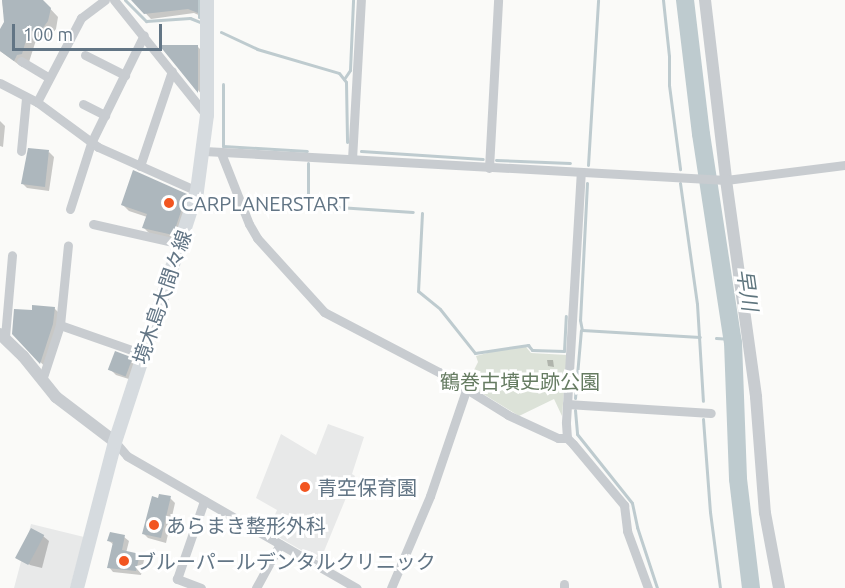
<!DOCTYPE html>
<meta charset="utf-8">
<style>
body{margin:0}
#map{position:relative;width:845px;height:588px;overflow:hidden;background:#fafaf8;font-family:Ubuntu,"Noto Sans JP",sans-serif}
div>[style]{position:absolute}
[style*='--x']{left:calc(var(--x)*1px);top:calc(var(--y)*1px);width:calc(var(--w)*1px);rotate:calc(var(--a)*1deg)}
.built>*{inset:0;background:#e8e9e9}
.green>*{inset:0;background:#dce2d8}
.shadow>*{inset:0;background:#0003}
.stream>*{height:3px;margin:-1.5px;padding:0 1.5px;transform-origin:1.5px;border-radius:1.5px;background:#becbcf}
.river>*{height:18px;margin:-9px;padding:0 9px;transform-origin:9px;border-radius:9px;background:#becbcf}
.building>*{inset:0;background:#adb7bd;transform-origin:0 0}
.minor>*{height:9px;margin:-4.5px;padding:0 4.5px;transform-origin:4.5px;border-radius:4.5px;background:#c8ccd0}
.tertiary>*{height:12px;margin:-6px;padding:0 6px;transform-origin:6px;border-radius:6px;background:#c8ccd0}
.secondary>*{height:14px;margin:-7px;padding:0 7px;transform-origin:7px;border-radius:7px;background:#d6dbdf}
.dots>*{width:16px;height:16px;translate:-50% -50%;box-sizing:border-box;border:3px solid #fff;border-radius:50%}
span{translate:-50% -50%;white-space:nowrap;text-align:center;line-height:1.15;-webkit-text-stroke:6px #fff;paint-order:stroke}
.poi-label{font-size:20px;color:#627585}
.left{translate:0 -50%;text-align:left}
.street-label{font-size:20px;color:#627585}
.park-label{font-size:20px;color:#667c62}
.water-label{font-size:21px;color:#5e757e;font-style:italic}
.scale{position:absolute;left:12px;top:24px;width:150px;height:27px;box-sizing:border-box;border:3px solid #627585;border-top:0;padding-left:8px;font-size:18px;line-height:21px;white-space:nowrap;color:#627585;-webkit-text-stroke:4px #fff;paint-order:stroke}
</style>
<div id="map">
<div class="built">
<div style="clip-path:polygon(328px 424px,364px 437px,352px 474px,355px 476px,320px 561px,268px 531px,277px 510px,256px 498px,281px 434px,316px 455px)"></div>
<div style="clip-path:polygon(31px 524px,84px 537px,70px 588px,14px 588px)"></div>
</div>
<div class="green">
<div style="clip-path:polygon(526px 347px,531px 353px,567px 355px,562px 416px,554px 399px,519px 416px,467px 384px,478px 362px,476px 356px,502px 349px)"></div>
</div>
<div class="shadow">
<div style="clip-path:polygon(2px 0,42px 0,58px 17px,56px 29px,47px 40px,37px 37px,29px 62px,22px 67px,0 51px,0 33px,5px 22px)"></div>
<div style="clip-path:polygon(133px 0,204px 0,203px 17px,194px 13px,151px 19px)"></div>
<div style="clip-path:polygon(162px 46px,197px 46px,202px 51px,202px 95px)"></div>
<div style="clip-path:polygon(0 121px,5px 126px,3px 147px,0 146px)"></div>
<div style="clip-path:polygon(49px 152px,54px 157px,49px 191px,27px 188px,22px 183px)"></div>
<div style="clip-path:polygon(186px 195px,192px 201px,179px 241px,150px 234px,144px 228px,147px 217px,129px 211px,123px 205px)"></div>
<div style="clip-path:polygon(54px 308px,61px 315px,47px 369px,14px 334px,33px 312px)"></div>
<div style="clip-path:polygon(132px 359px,137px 364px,132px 380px,116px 375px,111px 370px)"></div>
<div style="clip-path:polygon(547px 360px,553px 360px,554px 367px,548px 366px)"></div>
<div style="clip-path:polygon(170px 498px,175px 503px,166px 543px,148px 538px,143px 533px)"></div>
<div style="clip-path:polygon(43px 536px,49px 541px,42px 568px,30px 565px,25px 560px)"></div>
<div style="clip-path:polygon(124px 537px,129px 541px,126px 553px,139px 556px,144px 560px,141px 575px,113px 572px,109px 567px,114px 545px,109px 541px)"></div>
</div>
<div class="stream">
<div style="--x:125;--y:0;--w:30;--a:45"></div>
<div style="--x:146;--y:21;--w:44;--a:-3.9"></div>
<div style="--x:190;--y:18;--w:11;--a:22"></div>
<div style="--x:199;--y:0;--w:17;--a:90"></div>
<div style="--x:663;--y:0;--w:56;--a:83.9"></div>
<div style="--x:669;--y:56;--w:29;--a:90"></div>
<div style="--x:669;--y:85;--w:85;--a:82.5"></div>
<div style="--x:221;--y:32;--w:40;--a:25"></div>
<div style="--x:257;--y:49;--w:85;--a:16.3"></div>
<div style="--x:339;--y:73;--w:11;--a:52"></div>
<div style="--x:346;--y:82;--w:60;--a:89"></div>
<div style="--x:344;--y:79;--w:11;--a:-56"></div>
<div style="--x:350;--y:70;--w:70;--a:-87.5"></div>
<div style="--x:223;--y:84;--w:62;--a:90"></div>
<div style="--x:223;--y:146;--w:84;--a:3.4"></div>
<div style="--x:361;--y:151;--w:122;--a:3.8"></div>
<div style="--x:496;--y:160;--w:74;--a:2.3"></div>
<div style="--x:308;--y:163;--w:42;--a:90"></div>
<div style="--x:308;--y:205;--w:105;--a:3.8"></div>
<div style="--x:588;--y:165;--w:165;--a:-86.5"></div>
<div style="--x:587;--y:183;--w:137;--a:92.9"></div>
<div style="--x:580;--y:320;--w:10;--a:79"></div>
<div style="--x:582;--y:330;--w:118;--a:3.4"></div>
<div style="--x:680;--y:183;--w:122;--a:82"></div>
<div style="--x:697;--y:304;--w:97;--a:86.5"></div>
<div style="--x:422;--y:213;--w:78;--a:92.9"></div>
<div style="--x:418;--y:291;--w:28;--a:39"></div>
<div style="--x:440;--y:309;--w:56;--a:51.5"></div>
<div style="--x:475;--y:353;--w:54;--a:-8.6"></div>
<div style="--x:528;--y:345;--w:6;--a:51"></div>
<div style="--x:532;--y:350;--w:32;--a:2"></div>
<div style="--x:564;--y:351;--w:35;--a:-87"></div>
<div style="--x:716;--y:338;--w:16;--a:4"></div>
<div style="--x:575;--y:398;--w:68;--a:-85"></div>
<div style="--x:575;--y:410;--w:24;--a:85"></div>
<div style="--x:577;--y:434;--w:88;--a:51.4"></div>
<div style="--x:632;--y:503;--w:25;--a:78"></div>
<div style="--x:637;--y:527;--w:64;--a:71.8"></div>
<div style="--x:703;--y:419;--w:93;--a:85.7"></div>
<div style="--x:710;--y:512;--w:77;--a:82.5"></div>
</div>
<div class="river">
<div style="--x:685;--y:0;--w:135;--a:83.2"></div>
<div style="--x:701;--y:134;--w:210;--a:81.3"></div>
<div style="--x:733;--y:342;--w:137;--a:87.9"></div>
<div style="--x:738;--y:479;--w:110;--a:83.2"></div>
</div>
<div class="building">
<div style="clip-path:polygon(2px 0,43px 0,51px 8px,48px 21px,39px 33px,29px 30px,22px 54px,17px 55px,14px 61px,0 51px,0 29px,4px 22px)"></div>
<div style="clip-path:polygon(131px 0,198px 0,198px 13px,188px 9px,144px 14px)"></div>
<div style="clip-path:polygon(159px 45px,198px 45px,198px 93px,177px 67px)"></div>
<div style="clip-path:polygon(28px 148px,49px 150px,45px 187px,21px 184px)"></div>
<div style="clip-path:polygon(133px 170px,187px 194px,173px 235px,142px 228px,147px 214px,121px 205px)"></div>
<div style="clip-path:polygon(32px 305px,55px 307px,53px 324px,40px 364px,12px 334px,14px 309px,32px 310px)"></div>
<div style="left:115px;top:351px;width:19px;height:20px;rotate:21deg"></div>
<div style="clip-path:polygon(159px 494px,171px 496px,161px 538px,142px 534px,152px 496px,158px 498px)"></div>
<div style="left:31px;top:528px;width:15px;height:34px;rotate:28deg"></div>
<div style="clip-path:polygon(110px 532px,125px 535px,122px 550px,140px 554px,136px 571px,107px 568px,113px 542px,107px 541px)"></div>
</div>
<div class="minor">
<div style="--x:114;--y:0;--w:147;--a:51.3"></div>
<div style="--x:85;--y:55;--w:45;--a:26.6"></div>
<div style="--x:21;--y:61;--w:31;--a:31"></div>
<div style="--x:0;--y:83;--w:42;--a:27.2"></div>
<div style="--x:37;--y:102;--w:76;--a:36.4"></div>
<div style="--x:98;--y:147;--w:108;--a:24"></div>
<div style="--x:37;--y:102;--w:95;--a:-62.4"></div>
<div style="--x:81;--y:18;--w:30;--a:-37"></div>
<div style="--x:83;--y:104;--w:25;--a:27"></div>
<div style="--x:21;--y:151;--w:53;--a:-84.6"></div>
<div style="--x:204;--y:151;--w:523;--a:3.18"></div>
<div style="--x:726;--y:180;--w:120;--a:-7.2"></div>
<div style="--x:221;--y:153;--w:76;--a:68.5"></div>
<div style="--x:249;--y:224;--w:16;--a:60"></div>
<div style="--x:257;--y:238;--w:100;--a:47.8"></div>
<div style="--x:324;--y:312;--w:130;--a:27.6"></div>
<div style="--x:439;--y:372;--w:81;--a:31.9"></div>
<div style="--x:508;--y:415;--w:55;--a:24.7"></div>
<div style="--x:558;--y:438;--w:9;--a:0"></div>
<div style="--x:567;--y:438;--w:8;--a:45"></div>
<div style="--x:573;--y:444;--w:80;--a:50.1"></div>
<div style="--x:624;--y:505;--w:26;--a:83"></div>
<div style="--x:627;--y:531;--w:61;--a:69.8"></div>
<div style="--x:352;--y:159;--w:159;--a:-86.8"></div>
<div style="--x:140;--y:166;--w:100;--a:-71.4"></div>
<div style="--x:489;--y:168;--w:168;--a:-86.9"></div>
<div style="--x:70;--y:209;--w:69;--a:-72.3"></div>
<div style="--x:91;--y:143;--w:120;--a:-63.9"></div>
<div style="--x:93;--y:224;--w:90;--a:12.8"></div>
<div style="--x:60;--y:325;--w:88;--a:19.3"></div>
<div style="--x:5;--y:337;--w:82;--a:-85.1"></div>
<div style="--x:42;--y:380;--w:58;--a:-71.9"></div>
<div style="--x:60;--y:325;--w:80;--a:-84.3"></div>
<div style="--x:567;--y:404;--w:144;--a:3.6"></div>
<div style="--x:567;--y:438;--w:16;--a:-94"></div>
<div style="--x:566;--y:422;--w:249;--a:-86.6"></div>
<div style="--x:115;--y:442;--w:18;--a:49"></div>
<div style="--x:127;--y:456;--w:265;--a:29.9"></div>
<div style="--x:564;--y:584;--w:4;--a:90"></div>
<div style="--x:201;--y:588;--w:26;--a:-159"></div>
<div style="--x:177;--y:579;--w:83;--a:-70.9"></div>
<div style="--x:256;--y:588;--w:50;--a:-61.4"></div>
<div style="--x:391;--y:588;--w:100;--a:-67"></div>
<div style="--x:430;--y:496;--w:112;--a:-71.2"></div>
</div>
<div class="tertiary">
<div style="--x:705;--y:0;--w:181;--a:83.3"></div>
<div style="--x:726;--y:180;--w:219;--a:82.1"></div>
<div style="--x:756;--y:397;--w:116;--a:85.6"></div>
<div style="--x:765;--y:513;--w:76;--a:79.4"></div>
<div style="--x:0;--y:334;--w:32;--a:44"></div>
<div style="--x:23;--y:356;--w:53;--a:51.2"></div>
<div style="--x:56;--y:397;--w:74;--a:37.3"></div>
</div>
<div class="secondary">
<div style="--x:77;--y:588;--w:151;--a:-75.4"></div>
<div style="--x:115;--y:442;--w:264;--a:-71.9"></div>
<div style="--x:197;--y:191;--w:77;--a:-82.5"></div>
<div style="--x:207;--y:115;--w:115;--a:-90"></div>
</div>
<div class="dots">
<div style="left:169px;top:203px;background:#f25520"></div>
<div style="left:305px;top:487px;background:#f25520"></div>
<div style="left:154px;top:525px;background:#f25520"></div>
<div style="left:124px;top:561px;background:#f25520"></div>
</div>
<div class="poi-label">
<span class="left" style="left:181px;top:203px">CARPLANERSTART</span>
<span class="left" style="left:317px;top:487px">青空保育園</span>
<span class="left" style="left:166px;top:525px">あらまき整形外科</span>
<span class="left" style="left:136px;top:561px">ブルーパールデンタルクリニック</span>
</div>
<div class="street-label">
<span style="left:162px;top:297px;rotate:-71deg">境木島大間々線</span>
</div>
<div class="park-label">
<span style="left:520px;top:381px">鶴巻古墳史跡公園</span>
</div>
<div class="water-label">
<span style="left:748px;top:290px;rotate:82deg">早川</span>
</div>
<div class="scale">100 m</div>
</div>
